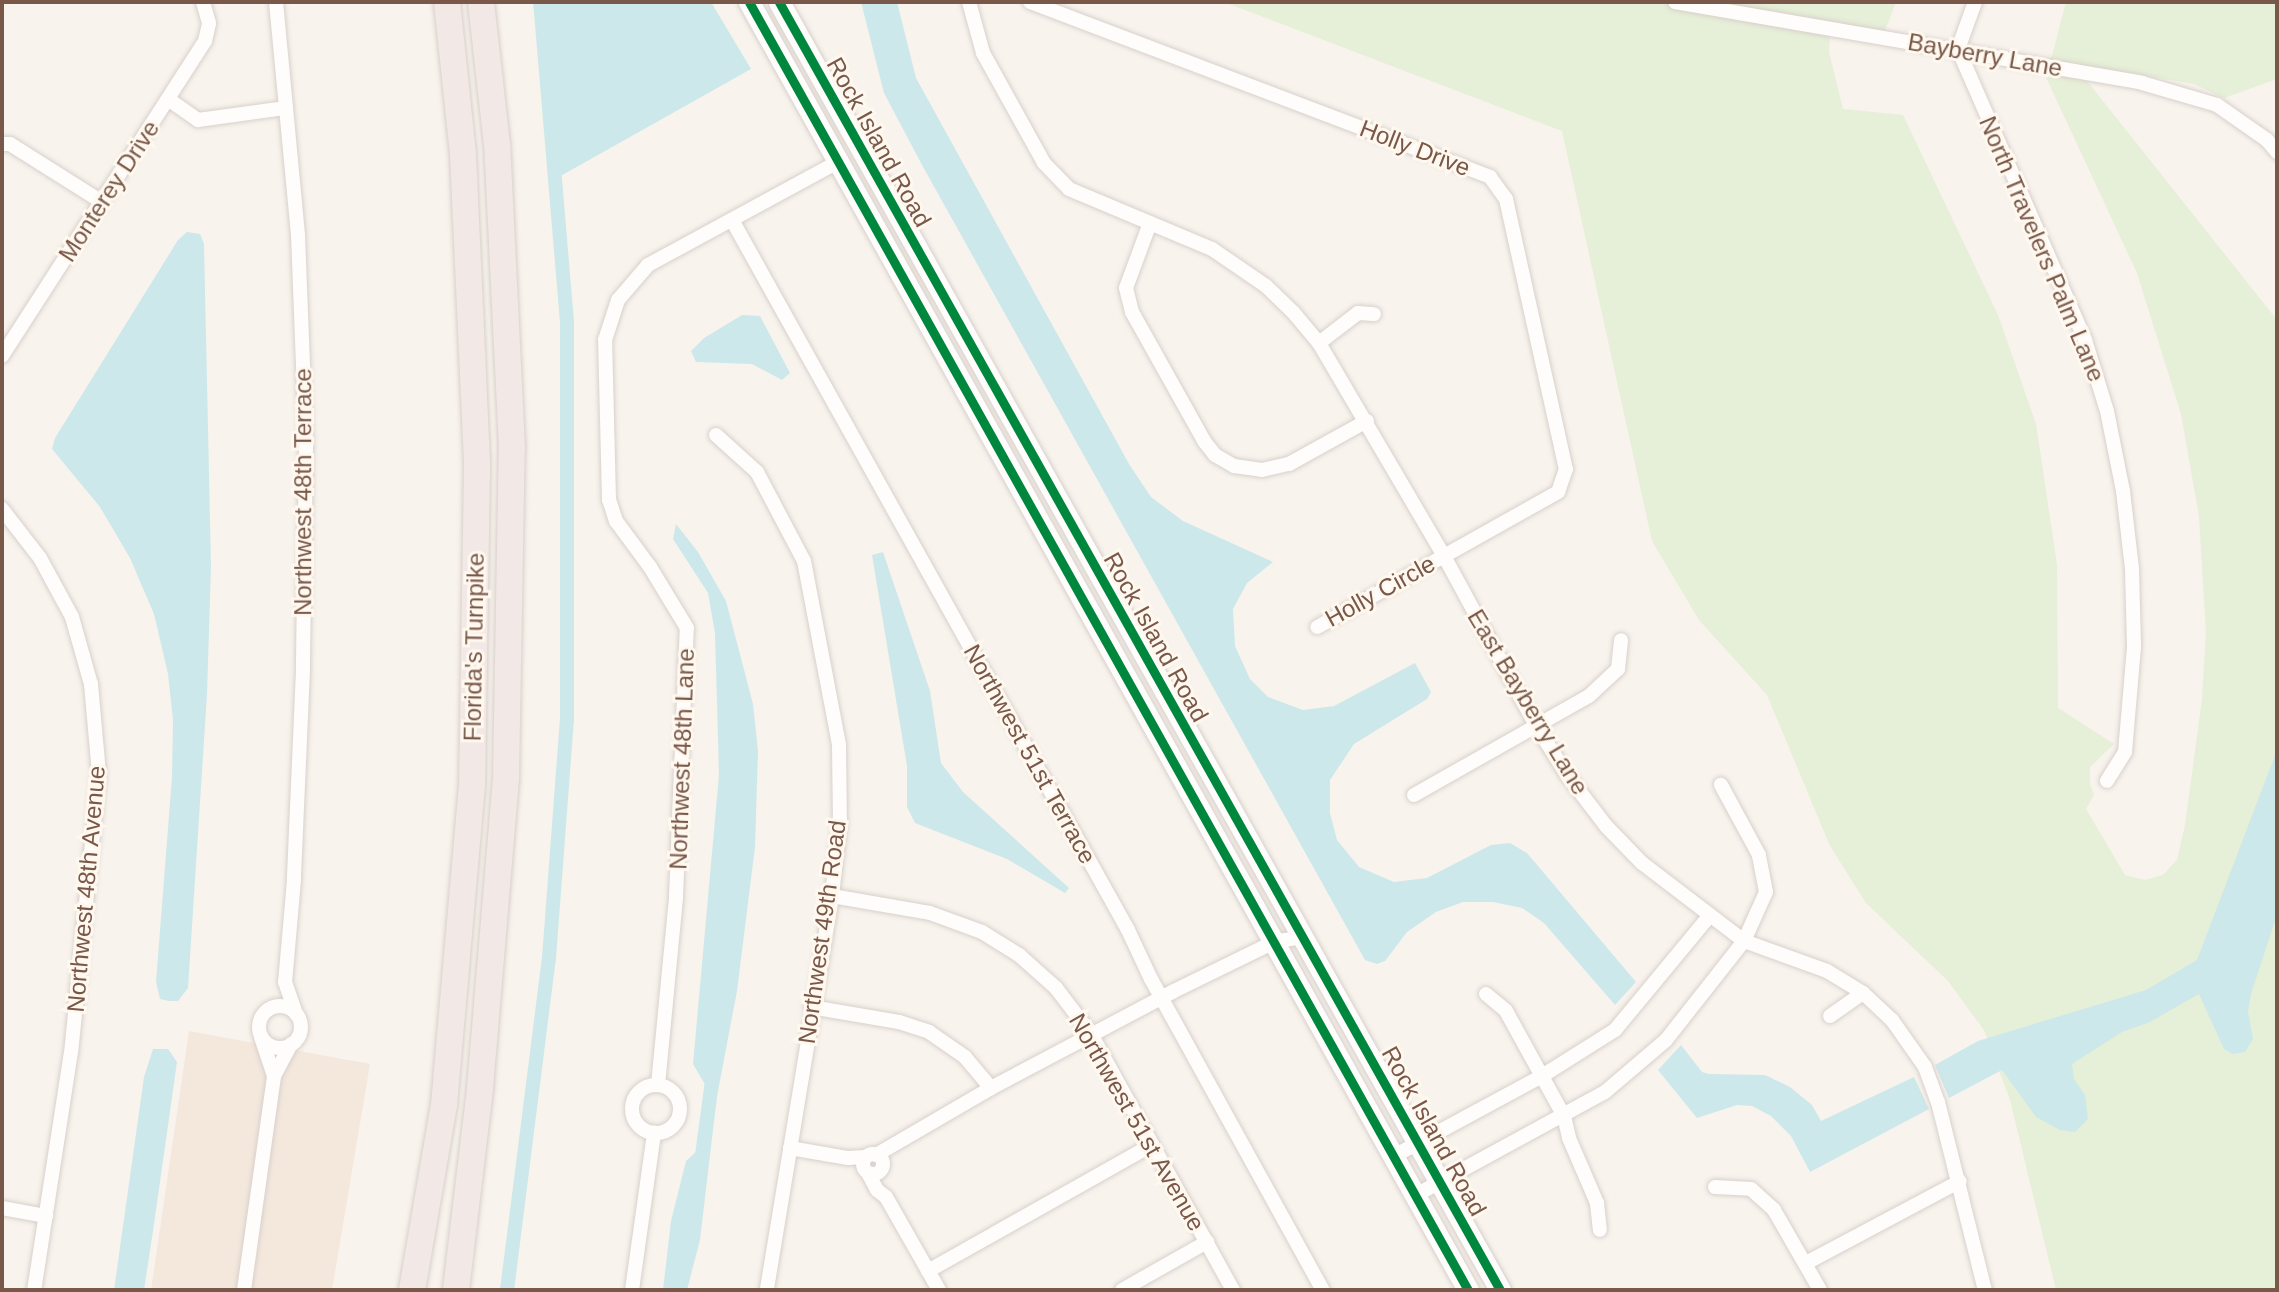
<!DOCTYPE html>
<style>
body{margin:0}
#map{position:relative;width:2279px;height:1292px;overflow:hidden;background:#f8f3ed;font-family:Helvetica,sans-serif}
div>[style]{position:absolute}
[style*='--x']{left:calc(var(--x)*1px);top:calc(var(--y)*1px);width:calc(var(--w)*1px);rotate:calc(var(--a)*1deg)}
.residential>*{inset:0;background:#f4e8dd}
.green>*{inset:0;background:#e6efd7}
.water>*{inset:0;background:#cde8ea}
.canal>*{height:14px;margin:-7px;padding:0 7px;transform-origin:7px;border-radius:7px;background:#cde8ea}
.roads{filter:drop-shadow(0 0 2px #d8d0cb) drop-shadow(0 0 2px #d8d0cb)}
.minor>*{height:14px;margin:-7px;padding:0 7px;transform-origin:7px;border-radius:7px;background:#fefdfc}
.minor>.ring{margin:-7px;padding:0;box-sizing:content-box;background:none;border:14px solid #fefdfc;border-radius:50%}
.secondary>*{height:21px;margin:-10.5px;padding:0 10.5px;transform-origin:10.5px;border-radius:10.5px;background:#fefdfc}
.motorway>*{height:26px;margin:-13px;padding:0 13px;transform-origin:13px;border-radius:13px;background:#f2e8e5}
.cycleway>*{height:9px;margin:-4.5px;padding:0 4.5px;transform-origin:4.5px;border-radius:4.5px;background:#00873e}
span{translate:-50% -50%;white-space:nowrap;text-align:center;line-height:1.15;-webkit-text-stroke:6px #fff8ef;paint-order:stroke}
.street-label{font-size:24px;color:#79584a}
.frame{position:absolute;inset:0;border:4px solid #79584a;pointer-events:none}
</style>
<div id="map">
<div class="residential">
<div style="clip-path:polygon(189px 1031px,370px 1064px,332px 1290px,151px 1290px)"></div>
</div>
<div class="green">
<div style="clip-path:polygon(1224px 2px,1896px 2px,1885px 31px,1831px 23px,1829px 52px,1843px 109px,1903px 115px,1998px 315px,2036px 424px,2057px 565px,2058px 708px,2114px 744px,2090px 767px,2090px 784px,2094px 795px,2086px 809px,2125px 875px,2145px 880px,2163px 875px,2177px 860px,2185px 825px,2202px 699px,2206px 634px,2199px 516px,2181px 414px,2137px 273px,2044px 73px,2087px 81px,2277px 320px,2277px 1290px,2056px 1290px,2010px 1100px,1984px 1030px,1948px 981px,1866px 903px,1830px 846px,1767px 695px,1699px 620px,1652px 541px,1562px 131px)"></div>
<div style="clip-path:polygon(2066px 2px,2277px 2px,2277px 79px,2224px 98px,2194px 84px,2051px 60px)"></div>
</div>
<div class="water">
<div style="clip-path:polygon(540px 2px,711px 2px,751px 69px,557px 178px)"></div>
<div style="clip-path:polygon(861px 2px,897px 2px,916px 78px,1129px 464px,1151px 497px,1183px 521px,1273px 562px,1247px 583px,1233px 609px,1235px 646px,1250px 679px,1268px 697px,1303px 710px,1334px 706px,1415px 663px,1431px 692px,1427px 699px,1354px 744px,1330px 780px,1330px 813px,1337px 840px,1359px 867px,1394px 882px,1427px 878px,1491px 845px,1510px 843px,1527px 853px,1636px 982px,1615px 1005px,1544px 923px,1522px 908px,1493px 902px,1463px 902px,1436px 912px,1407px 932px,1385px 961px,1377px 964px,1365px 960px,922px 165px,884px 93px)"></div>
<div style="clip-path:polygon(187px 232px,200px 234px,204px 244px,211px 566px,207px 694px,188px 988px,178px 1001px,169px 1001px,160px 999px,156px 982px,172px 777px,173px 720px,168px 674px,154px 614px,130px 558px,100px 507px,52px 449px,55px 438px,178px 240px)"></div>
<div style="clip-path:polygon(742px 315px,760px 316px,790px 373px,782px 380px,752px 364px,696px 362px,691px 351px,704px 338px)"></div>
<div style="clip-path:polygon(676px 524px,698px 552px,726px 601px,753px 704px,758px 751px,755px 847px,737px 991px,717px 1096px,700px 1240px,687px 1290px,663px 1290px,671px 1221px,686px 1161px,697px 1151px,698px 1135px,708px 1137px,714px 1099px,705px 1096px,706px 1086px,693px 1064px,719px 775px,715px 633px,708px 593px,673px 539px)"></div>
<div style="clip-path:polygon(883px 552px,930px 691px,941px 763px,963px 792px,1069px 888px,1065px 893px,1007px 859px,915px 823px,907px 807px,907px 766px,872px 555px)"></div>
<div style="clip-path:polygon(2277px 750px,2277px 915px,2251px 994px,2248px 1011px,2253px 1039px,2245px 1052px,2233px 1054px,2224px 1049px,2199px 994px,2150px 1022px,2122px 1032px,2072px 1064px,2074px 1079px,2085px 1095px,2088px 1119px,2075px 1132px,2060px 1130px,2036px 1117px,2002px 1070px,1949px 1098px,1935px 1065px,1978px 1041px,2146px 990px,2197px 960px)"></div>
<div style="clip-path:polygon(1681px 1045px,1702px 1072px,1709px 1074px,1765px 1075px,1790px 1087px,1812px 1105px,1821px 1121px,1914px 1077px,1929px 1109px,1810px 1172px,1791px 1136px,1771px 1116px,1752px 1106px,1737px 1105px,1697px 1118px,1658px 1070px)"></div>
<div style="clip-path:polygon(153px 1049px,168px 1049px,177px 1062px,153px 1231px,144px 1290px,114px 1290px,144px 1077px)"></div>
</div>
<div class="canal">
<div style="--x:702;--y:1155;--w:75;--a:-82.3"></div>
<div style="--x:507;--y:1290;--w:335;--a:-82.8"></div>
<div style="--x:549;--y:958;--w:239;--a:-85.7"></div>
<div style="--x:567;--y:720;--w:398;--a:-90"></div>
<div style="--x:567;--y:322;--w:321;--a:-94.8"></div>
</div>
<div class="roads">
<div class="minor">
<div style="--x:276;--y:2;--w:234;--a:84.6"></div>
<div style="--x:298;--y:235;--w:211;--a:87.8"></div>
<div style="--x:306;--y:446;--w:224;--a:90.8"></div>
<div style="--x:303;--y:670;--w:210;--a:92.5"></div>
<div style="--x:294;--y:880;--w:102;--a:95"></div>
<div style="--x:285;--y:982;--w:34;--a:71"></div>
<div style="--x:969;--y:2;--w:53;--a:74.6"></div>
<div style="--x:983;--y:53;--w:126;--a:61"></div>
<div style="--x:1044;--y:163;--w:36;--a:46"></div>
<div style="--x:1069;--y:189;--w:155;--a:22.8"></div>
<div style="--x:1212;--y:249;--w:65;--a:34.4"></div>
<div style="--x:1266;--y:286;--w:37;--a:44"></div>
<div style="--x:1293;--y:312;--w:40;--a:50"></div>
<div style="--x:1319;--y:343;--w:247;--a:59.6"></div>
<div style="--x:1444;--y:556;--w:195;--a:61.5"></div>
<div style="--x:1537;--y:727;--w:57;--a:58"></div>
<div style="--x:1567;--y:775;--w:64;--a:52.6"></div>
<div style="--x:1606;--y:826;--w:52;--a:45.8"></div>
<div style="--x:1642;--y:863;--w:128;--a:37.4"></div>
<div style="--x:1744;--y:941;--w:88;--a:19.9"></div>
<div style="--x:1827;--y:971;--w:42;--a:31.4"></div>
<div style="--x:1863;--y:993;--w:40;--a:43"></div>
<div style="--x:1892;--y:1020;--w:57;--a:54.9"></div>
<div style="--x:1925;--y:1067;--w:37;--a:70"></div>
<div style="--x:1938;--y:1102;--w:194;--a:76"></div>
<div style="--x:1030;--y:2;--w:492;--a:20.8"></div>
<div style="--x:1490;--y:177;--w:27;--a:54"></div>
<div style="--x:1506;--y:199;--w:277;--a:77.5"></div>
<div style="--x:1566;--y:469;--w:24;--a:109"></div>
<div style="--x:1558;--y:492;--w:276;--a:150.7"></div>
<div style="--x:1675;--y:2;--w:474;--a:9.8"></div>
<div style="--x:2142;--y:83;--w:78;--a:16.3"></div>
<div style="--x:2217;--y:105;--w:61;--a:35"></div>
<div style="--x:2267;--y:140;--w:16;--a:50"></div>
<div style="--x:1975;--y:2;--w:50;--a:109.9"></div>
<div style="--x:1958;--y:49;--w:318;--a:66.4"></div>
<div style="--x:2085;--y:340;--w:74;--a:72.8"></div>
<div style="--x:2107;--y:411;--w:82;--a:78.7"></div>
<div style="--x:2123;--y:491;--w:79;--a:83.4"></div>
<div style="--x:2132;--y:569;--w:78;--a:88.5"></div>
<div style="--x:2134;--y:647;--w:105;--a:94.9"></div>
<div style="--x:2125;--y:752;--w:34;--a:122"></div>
<div style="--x:168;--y:99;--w:37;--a:35"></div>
<div style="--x:198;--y:120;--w:89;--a:-7.8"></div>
<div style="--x:2;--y:144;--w:8;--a:0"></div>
<div style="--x:10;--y:144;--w:109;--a:32.2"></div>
<div style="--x:732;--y:220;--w:813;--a:60.85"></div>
<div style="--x:1128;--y:930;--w:54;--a:64.9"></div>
<div style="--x:1151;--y:979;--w:355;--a:61.1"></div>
<div style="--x:1150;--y:223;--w:69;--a:110.3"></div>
<div style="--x:1126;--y:288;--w:25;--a:76"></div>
<div style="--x:1132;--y:312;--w:148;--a:60.8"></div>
<div style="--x:1204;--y:441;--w:18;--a:52"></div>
<div style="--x:1215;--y:455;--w:22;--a:30"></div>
<div style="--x:1234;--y:466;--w:28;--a:8"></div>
<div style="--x:1262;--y:470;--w:28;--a:-13"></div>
<div style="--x:1289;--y:464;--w:89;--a:-28.9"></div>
<div style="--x:1319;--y:343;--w:49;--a:-37.6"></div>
<div style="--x:1358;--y:313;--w:16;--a:4"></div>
<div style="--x:2;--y:356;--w:375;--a:-57.2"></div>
<div style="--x:205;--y:41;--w:18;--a:-77"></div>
<div style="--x:209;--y:23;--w:22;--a:-106"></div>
<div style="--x:716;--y:435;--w:55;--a:42.1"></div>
<div style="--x:757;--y:472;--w:101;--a:62.2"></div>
<div style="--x:804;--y:561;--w:187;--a:79.2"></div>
<div style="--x:839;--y:745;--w:78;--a:89.3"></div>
<div style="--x:840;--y:823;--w:73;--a:96.3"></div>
<div style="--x:832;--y:896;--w:399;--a:99.4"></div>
<div style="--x:2;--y:509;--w:62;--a:52.2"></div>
<div style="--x:40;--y:558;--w:67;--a:61.5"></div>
<div style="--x:72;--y:617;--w:70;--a:74.2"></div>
<div style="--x:91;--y:684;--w:89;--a:84.9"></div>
<div style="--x:99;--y:773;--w:280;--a:95.7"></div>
<div style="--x:71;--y:1052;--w:241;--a:98.8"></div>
<div style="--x:1414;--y:795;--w:201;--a:-29.5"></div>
<div style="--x:1589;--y:696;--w:40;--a:-43"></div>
<div style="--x:1618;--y:669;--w:29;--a:-84"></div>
<div style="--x:832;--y:896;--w:99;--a:9.8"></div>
<div style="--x:930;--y:913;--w:55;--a:20.1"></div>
<div style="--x:982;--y:932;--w:44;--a:31.9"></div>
<div style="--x:1019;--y:955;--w:50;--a:41.7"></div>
<div style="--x:1056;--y:988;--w:58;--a:52.7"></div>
<div style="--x:1091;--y:1034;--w:293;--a:61"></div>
<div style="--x:1486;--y:994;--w:26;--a:40"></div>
<div style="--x:1506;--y:1011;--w:120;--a:61.1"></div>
<div style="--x:1564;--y:1116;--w:23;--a:77"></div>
<div style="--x:1569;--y:1138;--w:71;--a:66.7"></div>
<div style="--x:1597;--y:1203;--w:27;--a:84"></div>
<div class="ring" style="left:259px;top:1006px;width:28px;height:28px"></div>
<div style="--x:811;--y:1007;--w:89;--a:9.7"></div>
<div style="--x:899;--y:1022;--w:32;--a:18"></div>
<div style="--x:929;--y:1032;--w:44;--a:34.8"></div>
<div style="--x:965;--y:1057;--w:40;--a:50"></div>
<div style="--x:1830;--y:1016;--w:40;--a:-34.9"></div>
<div style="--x:261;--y:1037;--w:41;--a:71.6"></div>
<div class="ring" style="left:632px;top:1085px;width:34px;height:34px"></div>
<div style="--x:658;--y:1085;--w:189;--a:-84.5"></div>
<div style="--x:676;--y:897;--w:269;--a:-87.7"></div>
<div style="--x:687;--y:628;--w:71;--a:-121.2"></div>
<div style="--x:650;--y:567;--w:57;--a:-126.5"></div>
<div style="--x:616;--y:521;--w:22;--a:-108"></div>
<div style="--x:609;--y:500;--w:160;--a:-91.4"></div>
<div style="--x:605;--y:340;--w:42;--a:-72"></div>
<div style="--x:618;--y:300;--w:46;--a:-49.4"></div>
<div style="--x:648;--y:265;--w:216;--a:-28.5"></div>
<div style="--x:790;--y:1148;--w:59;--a:9.8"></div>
<div style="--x:848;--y:1158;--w:18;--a:-3"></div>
<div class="ring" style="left:863px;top:1154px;width:6px;height:6px"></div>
<div style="--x:876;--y:1155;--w:133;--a:-30.2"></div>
<div style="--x:991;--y:1088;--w:205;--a:-27.9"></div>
<div style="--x:1172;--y:992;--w:114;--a:-26.1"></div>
<div style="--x:1274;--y:942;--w:29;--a:-10"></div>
<div style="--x:1394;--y:1156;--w:168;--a:-28.4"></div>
<div style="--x:1542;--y:1076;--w:86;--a:-32.2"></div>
<div style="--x:1615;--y:1030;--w:149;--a:-50.4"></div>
<div style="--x:868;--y:1173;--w:19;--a:62"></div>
<div style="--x:877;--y:1190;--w:11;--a:38"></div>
<div style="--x:886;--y:1197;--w:107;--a:60.3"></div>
<div style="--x:1715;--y:1187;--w:36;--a:3"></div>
<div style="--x:1751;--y:1189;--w:31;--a:42"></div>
<div style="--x:1774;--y:1210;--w:92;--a:60.1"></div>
<div style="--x:1416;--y:1195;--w:215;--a:-28.6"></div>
<div style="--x:1605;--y:1092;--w:80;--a:-40.4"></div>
<div style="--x:1666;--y:1040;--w:126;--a:-51.8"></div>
<div style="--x:1744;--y:941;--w:54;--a:-65.8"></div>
<div style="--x:1766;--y:892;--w:38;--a:-101"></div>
<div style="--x:1759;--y:855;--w:80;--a:-118.5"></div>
<div style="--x:2;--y:1208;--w:45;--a:10.3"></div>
<div style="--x:1806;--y:1263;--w:174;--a:-28"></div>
<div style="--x:928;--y:1271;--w:257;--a:-29.4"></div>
<div style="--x:244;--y:1290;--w:216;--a:-82"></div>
<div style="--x:274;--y:1076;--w:36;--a:-62"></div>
<div style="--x:632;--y:1290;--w:159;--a:-82"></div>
<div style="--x:1122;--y:1290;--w:98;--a:-29.5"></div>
</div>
<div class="secondary">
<div style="--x:749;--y:2;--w:1475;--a:60.83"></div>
<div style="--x:779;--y:2;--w:1476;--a:60.76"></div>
</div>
<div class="motorway">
<div style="--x:412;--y:1290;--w:188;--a:-80.2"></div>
<div style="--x:444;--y:1105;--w:320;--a:-85"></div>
<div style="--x:472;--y:786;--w:324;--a:-89.1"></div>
<div style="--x:477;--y:462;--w:308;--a:-92.6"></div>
<div style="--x:463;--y:154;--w:153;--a:-96"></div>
<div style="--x:456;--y:1290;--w:203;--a:-83.2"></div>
<div style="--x:480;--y:1088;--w:312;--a:-85.2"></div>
<div style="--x:506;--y:777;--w:329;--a:-89"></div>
<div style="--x:512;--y:448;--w:303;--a:-92.8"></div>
<div style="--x:497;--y:145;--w:144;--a:-96.4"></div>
</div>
</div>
<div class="cycleway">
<div style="--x:749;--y:2;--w:1475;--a:60.83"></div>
<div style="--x:779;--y:2;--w:1476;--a:60.76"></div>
</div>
<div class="street-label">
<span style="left:1985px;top:55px;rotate:10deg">Bayberry Lane</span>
<span style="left:879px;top:142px;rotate:61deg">Rock Island Road</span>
<span style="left:1415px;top:148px;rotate:21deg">Holly Drive</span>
<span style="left:109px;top:191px;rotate:-57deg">Monterey Drive</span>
<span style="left:2042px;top:249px;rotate:67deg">North Travelers Palm Lane</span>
<span style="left:303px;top:492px;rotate:-90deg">Northwest 48th Terrace</span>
<span style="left:1380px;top:591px;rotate:-29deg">Holly Circle</span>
<span style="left:1156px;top:637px;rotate:61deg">Rock Island Road</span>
<span style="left:474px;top:647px;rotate:-89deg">Florida's Turnpike</span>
<span style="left:1528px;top:702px;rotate:59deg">East Bayberry Lane</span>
<span style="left:1030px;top:754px;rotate:61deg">Northwest 51st Terrace</span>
<span style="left:682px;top:759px;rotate:-88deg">Northwest 48th Lane</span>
<span style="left:86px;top:889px;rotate:-85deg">Northwest 48th Avenue</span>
<span style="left:822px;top:932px;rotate:-82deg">Northwest 49th Road</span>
<span style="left:1137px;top:1122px;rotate:60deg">Northwest 51st Avenue</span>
<span style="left:1434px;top:1131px;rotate:61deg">Rock Island Road</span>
</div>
<div class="frame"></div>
</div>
